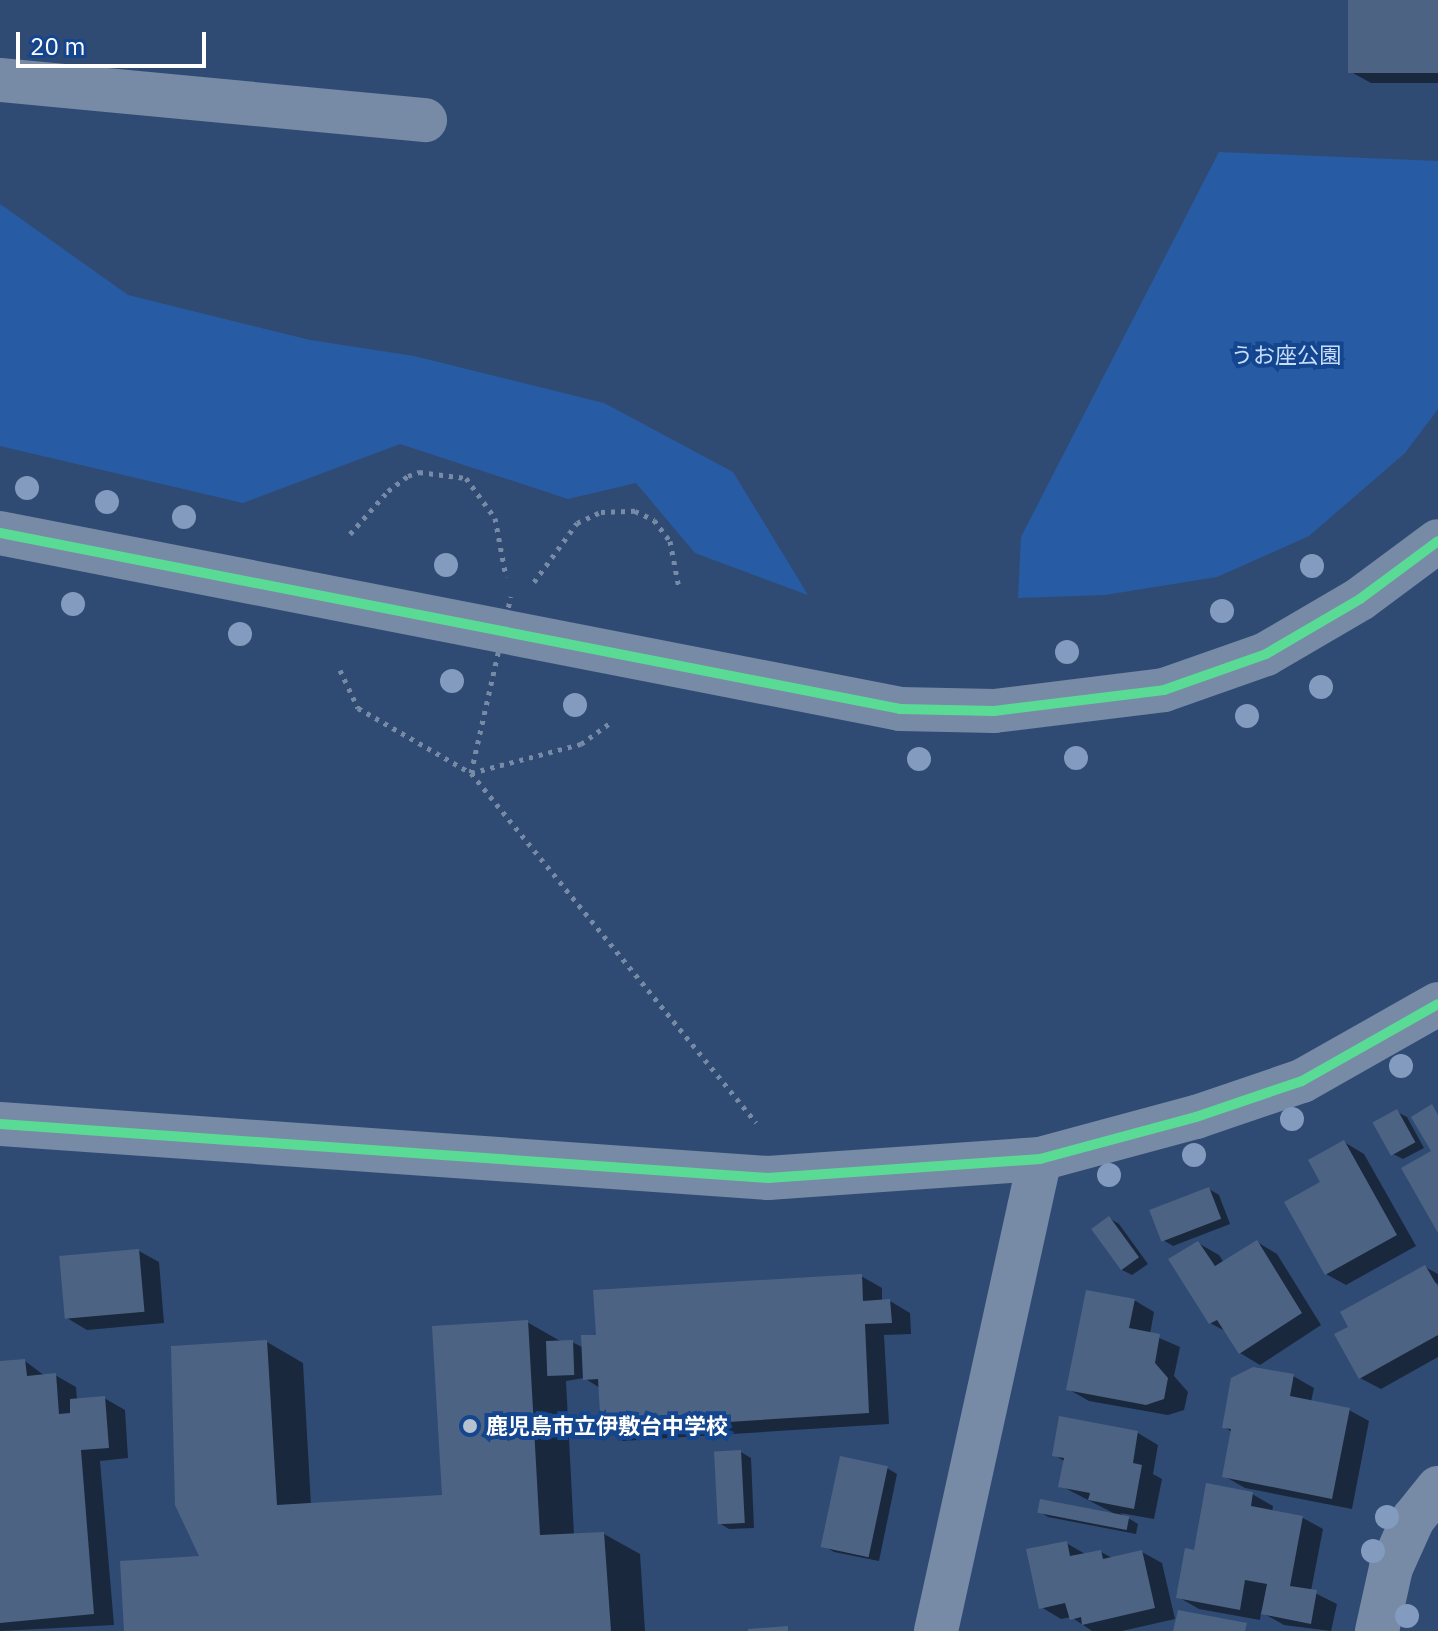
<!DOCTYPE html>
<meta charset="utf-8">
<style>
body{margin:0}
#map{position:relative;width:1438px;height:1631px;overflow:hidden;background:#304b73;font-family:"IBM Plex Sans","Noto Sans JP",sans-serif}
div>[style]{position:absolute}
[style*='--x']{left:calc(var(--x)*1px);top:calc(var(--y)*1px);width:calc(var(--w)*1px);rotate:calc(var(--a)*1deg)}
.green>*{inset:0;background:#275ca5}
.shadow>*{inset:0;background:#0007}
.building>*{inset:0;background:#4d6383;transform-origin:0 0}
.path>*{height:5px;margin-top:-2.5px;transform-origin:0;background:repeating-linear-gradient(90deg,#778ba6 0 4px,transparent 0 10px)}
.minor>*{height:44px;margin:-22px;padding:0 22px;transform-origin:22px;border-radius:22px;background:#778ba6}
.path-bridge>*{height:5px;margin-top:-2.5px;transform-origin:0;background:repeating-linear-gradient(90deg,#778ba6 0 4px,transparent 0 10px)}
.cycleway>*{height:10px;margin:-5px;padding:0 5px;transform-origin:5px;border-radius:5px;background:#5adb95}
.trees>*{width:24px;height:24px;margin:-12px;border-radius:50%;background:#829bbe}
.dots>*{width:22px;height:22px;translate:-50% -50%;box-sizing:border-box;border:4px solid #14468f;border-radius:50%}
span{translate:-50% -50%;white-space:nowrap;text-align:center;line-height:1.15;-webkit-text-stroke:8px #14468f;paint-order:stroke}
.park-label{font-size:22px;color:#c6ddfc}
.poi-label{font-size:22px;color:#fff;font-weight:700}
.left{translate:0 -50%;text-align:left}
.scale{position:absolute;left:16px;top:32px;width:190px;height:36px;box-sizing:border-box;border:4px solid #fff;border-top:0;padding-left:10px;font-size:24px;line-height:28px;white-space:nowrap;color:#fff;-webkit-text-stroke:6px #14468f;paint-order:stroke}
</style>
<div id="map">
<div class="green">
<div style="clip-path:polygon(1219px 152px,1438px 161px,1438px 409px,1405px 453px,1309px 536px,1217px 577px,1105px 595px,1018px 598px,1021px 537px)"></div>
<div style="clip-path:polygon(0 204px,128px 295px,310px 340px,414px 356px,604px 403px,733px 472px,808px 595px,695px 553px,636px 483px,568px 499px,400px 444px,243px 503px,0 446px)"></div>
</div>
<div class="shadow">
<div style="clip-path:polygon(1350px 0,1438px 0,1438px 83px,1371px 83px,1351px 72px)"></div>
<div style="clip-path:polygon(1397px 1112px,1407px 1117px,1424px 1148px,1403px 1159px,1393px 1154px)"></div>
<div style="clip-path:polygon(1344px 1142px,1364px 1154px,1416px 1246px,1346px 1285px,1326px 1274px,1323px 1183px)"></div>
<div style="clip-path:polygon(1209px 1189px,1219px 1195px,1230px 1224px,1173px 1246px,1163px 1240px)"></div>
<div style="clip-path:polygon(1109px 1218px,1119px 1224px,1148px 1264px,1132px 1275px,1122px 1270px)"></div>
<div style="clip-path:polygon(1257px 1242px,1277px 1254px,1321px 1325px,1260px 1365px,1240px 1353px,1227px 1332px,1210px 1323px,1198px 1243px,1219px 1255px,1224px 1263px)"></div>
<div style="clip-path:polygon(139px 1251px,159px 1262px,164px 1323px,87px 1330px,67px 1318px)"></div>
<div style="clip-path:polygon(1425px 1267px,1438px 1274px,1438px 1284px,1432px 1281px,1438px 1292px,1438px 1357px,1381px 1389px,1360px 1378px,1351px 1328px)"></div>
<div style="clip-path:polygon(861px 1276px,882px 1288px,882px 1302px,890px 1301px,910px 1313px,911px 1334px,884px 1335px,889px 1424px,623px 1441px,603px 1429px,600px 1388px,584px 1378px,566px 1381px,574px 1535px,604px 1534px,640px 1554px,645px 1631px,126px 1631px,202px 1558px,267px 1342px,303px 1363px,311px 1505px,444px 1497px,527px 1322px,562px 1342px,572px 1342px,584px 1348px,598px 1336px)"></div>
<div style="clip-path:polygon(1134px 1300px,1154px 1312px,1150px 1334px,1180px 1347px,1174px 1376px,1188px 1392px,1184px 1410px,1168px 1415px,1089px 1401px,1068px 1389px)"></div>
<div style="clip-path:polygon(25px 1361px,45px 1376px,55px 1375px,76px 1387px,77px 1400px,104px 1398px,125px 1410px,128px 1458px,100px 1461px,114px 1625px,0 1631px,0 1363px)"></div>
<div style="clip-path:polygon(1293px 1376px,1314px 1388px,1311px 1402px,1349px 1410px,1369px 1421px,1352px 1509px,1245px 1488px,1224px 1476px,1232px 1432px,1224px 1427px)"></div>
<div style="clip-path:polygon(1061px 1418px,1138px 1433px,1158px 1445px,1153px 1474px,1162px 1479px,1154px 1519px,1120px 1513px,1138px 1524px,1136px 1534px,1048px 1517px,1038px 1511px,1119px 1516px,1061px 1486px,1066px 1462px,1054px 1455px)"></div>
<div style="clip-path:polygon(741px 1452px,751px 1458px,754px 1528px,729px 1529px,719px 1523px)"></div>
<div style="clip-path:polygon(887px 1468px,897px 1474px,879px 1561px,834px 1552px,824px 1546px)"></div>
<div style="clip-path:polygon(1252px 1494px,1273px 1506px,1272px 1512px,1303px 1518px,1323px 1529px,1311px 1591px,1337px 1604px,1331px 1631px,1284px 1625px,1261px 1612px,1260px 1620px,1199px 1609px,1178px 1597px,1195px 1552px)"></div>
<div style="clip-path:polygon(1066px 1543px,1087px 1555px,1101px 1552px,1112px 1558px,1142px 1552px,1162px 1563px,1175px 1619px,1122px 1631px,1092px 1631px,1071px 1617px,1061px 1619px,1041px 1607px)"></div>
</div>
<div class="building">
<div style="left:1348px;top:0;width:90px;height:73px"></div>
<div style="clip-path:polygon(1432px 1104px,1438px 1115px,1438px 1233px,1401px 1168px,1431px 1151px,1411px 1117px)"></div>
<div style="left:1397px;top:1109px;width:38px;height:28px;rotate:61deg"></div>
<div style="clip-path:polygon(1344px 1140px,1397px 1235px,1325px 1275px,1284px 1202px,1320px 1182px,1308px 1160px)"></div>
<div style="left:1209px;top:1187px;width:34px;height:64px;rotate:69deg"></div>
<div style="left:1109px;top:1216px;width:51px;height:22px;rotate:54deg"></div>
<div style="clip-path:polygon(1257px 1240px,1302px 1313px,1239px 1354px,1217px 1320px,1209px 1324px,1168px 1259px,1198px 1241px,1215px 1266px)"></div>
<div style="left:139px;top:1249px;width:63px;height:80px;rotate:85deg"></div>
<div style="clip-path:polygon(1425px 1265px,1438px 1287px,1438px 1335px,1359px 1379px,1334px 1334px,1348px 1327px,1340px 1312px)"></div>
<div style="clip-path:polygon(862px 1274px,863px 1301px,890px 1299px,892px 1323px,865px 1324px,869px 1413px,601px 1430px,598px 1379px,583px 1380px,581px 1335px,596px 1335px,593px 1290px)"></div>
<div style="clip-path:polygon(1086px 1290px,1135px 1299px,1129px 1328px,1160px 1334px,1155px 1363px,1168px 1378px,1164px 1399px,1146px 1405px,1066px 1390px)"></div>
<div style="clip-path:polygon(528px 1320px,540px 1535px,604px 1532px,611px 1631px,124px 1631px,120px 1561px,199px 1556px,175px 1505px,171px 1346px,267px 1340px,277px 1505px,442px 1495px,432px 1326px)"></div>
<div style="left:573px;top:1340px;width:35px;height:27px;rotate:88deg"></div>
<div style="clip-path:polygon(25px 1359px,27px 1376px,56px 1373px,59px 1414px,70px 1413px,70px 1399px,105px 1396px,109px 1448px,81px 1450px,94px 1614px,0 1623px,0 1361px)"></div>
<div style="clip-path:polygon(1253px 1367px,1294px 1374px,1290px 1396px,1350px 1408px,1332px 1499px,1222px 1477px,1231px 1429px,1222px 1428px,1231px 1378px)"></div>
<div style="clip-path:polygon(1059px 1416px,1138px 1431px,1133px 1463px,1142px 1465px,1134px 1509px,1088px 1500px,1090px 1493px,1058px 1487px,1064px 1458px,1052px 1456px)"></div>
<div style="left:741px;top:1450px;width:73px;height:27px;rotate:87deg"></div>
<div style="left:840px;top:1456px;width:49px;height:93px;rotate:12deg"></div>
<div style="clip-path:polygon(1206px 1483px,1253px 1492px,1251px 1506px,1303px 1516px,1290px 1586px,1317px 1590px,1311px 1624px,1261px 1614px,1267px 1584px,1245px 1580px,1240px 1610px,1176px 1598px,1185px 1548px,1194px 1550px)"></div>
<div style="left:1040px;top:1499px;width:91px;height:14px;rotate:11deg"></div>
<div style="clip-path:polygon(1067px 1541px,1070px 1556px,1101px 1550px,1103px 1559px,1142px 1550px,1155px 1608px,1082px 1625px,1081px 1617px,1070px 1620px,1065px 1603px,1039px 1609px,1026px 1549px)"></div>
<div style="clip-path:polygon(1178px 1610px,1247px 1623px,1245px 1631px,1173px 1631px)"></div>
<div style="clip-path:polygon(788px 1626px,788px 1631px,748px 1631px,748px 1629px)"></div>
</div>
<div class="path">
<div style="--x:350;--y:534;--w:57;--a:-48.5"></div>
<div style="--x:388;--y:491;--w:25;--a:-37"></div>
<div style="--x:408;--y:476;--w:12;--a:-20"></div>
<div style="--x:419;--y:472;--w:47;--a:7.3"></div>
<div style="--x:466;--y:478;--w:49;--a:54.1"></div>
<div style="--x:495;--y:518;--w:60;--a:79.4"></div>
<div style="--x:534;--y:582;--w:73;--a:-53.9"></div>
<div style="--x:577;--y:523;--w:26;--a:-25"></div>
<div style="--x:601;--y:512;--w:34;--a:-2"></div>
<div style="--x:635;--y:511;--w:21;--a:25"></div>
<div style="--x:654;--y:520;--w:26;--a:53"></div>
<div style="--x:670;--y:541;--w:48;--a:79.2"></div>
<div style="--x:340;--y:670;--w:42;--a:64.7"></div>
<div style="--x:358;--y:708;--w:130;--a:29.9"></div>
<div style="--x:471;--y:773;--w:451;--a:50.8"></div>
<div style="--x:471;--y:773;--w:114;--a:-14.8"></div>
<div style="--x:581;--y:744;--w:34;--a:-36"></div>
</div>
<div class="minor">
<div style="--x:0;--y:80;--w:427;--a:5.4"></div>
<div style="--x:0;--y:533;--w:917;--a:11.06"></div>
<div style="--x:900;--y:709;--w:94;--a:1.2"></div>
<div style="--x:994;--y:711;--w:171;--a:-7"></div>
<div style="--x:1164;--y:690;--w:108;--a:-19.4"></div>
<div style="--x:1266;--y:654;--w:109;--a:-30.3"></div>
<div style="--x:1360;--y:599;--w:97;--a:-36.6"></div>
<div style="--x:0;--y:1124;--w:770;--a:4.02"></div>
<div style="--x:768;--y:1178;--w:273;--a:-4"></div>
<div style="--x:1040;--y:1159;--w:162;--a:-15.1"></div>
<div style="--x:1196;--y:1117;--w:112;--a:-18.8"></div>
<div style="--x:1302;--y:1081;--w:156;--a:-29.5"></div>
<div style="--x:936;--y:1631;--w:483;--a:-77.6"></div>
<div style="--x:1377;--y:1631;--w:65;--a:-77.5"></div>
<div style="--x:1391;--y:1568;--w:54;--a:-65.8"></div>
<div style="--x:1413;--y:1519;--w:40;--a:-51"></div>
</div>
<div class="path-bridge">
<div style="--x:471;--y:773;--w:181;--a:-77.3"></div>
</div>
<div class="cycleway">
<div style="--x:0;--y:533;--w:917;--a:11.06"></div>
<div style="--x:900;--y:709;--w:94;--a:1.2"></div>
<div style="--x:994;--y:711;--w:171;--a:-7"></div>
<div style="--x:1164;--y:690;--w:108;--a:-19.4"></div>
<div style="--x:1266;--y:654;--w:109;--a:-30.3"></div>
<div style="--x:1360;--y:599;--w:97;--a:-36.6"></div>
<div style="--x:0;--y:1124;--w:770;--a:4.02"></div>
<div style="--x:768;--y:1178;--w:273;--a:-4"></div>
<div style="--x:1040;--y:1159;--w:162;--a:-15.1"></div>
<div style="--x:1196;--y:1117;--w:112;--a:-18.8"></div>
<div style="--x:1302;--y:1081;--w:156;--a:-29.5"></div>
</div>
<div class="trees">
<div style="left:27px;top:488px"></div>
<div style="left:107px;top:502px"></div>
<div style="left:184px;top:517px"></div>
<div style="left:446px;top:565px"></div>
<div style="left:1312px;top:566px"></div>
<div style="left:73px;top:604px"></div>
<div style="left:1222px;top:611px"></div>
<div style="left:240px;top:634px"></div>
<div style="left:1067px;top:652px"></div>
<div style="left:452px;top:681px"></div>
<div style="left:1321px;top:687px"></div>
<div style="left:575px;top:705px"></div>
<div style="left:1247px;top:716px"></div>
<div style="left:1076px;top:758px"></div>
<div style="left:919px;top:759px"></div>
<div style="left:1401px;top:1066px"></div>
<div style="left:1292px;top:1119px"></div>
<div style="left:1194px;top:1155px"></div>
<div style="left:1109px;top:1175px"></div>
<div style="left:1387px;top:1517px"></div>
<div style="left:1373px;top:1551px"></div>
<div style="left:1407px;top:1616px"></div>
</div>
<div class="dots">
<div style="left:470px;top:1426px;background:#b7c0ce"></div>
</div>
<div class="park-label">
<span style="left:1286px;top:355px">うお座公園</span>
</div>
<div class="poi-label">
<span class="left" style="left:486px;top:1426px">鹿児島市立伊敷台中学校</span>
</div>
<div class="scale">20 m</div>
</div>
